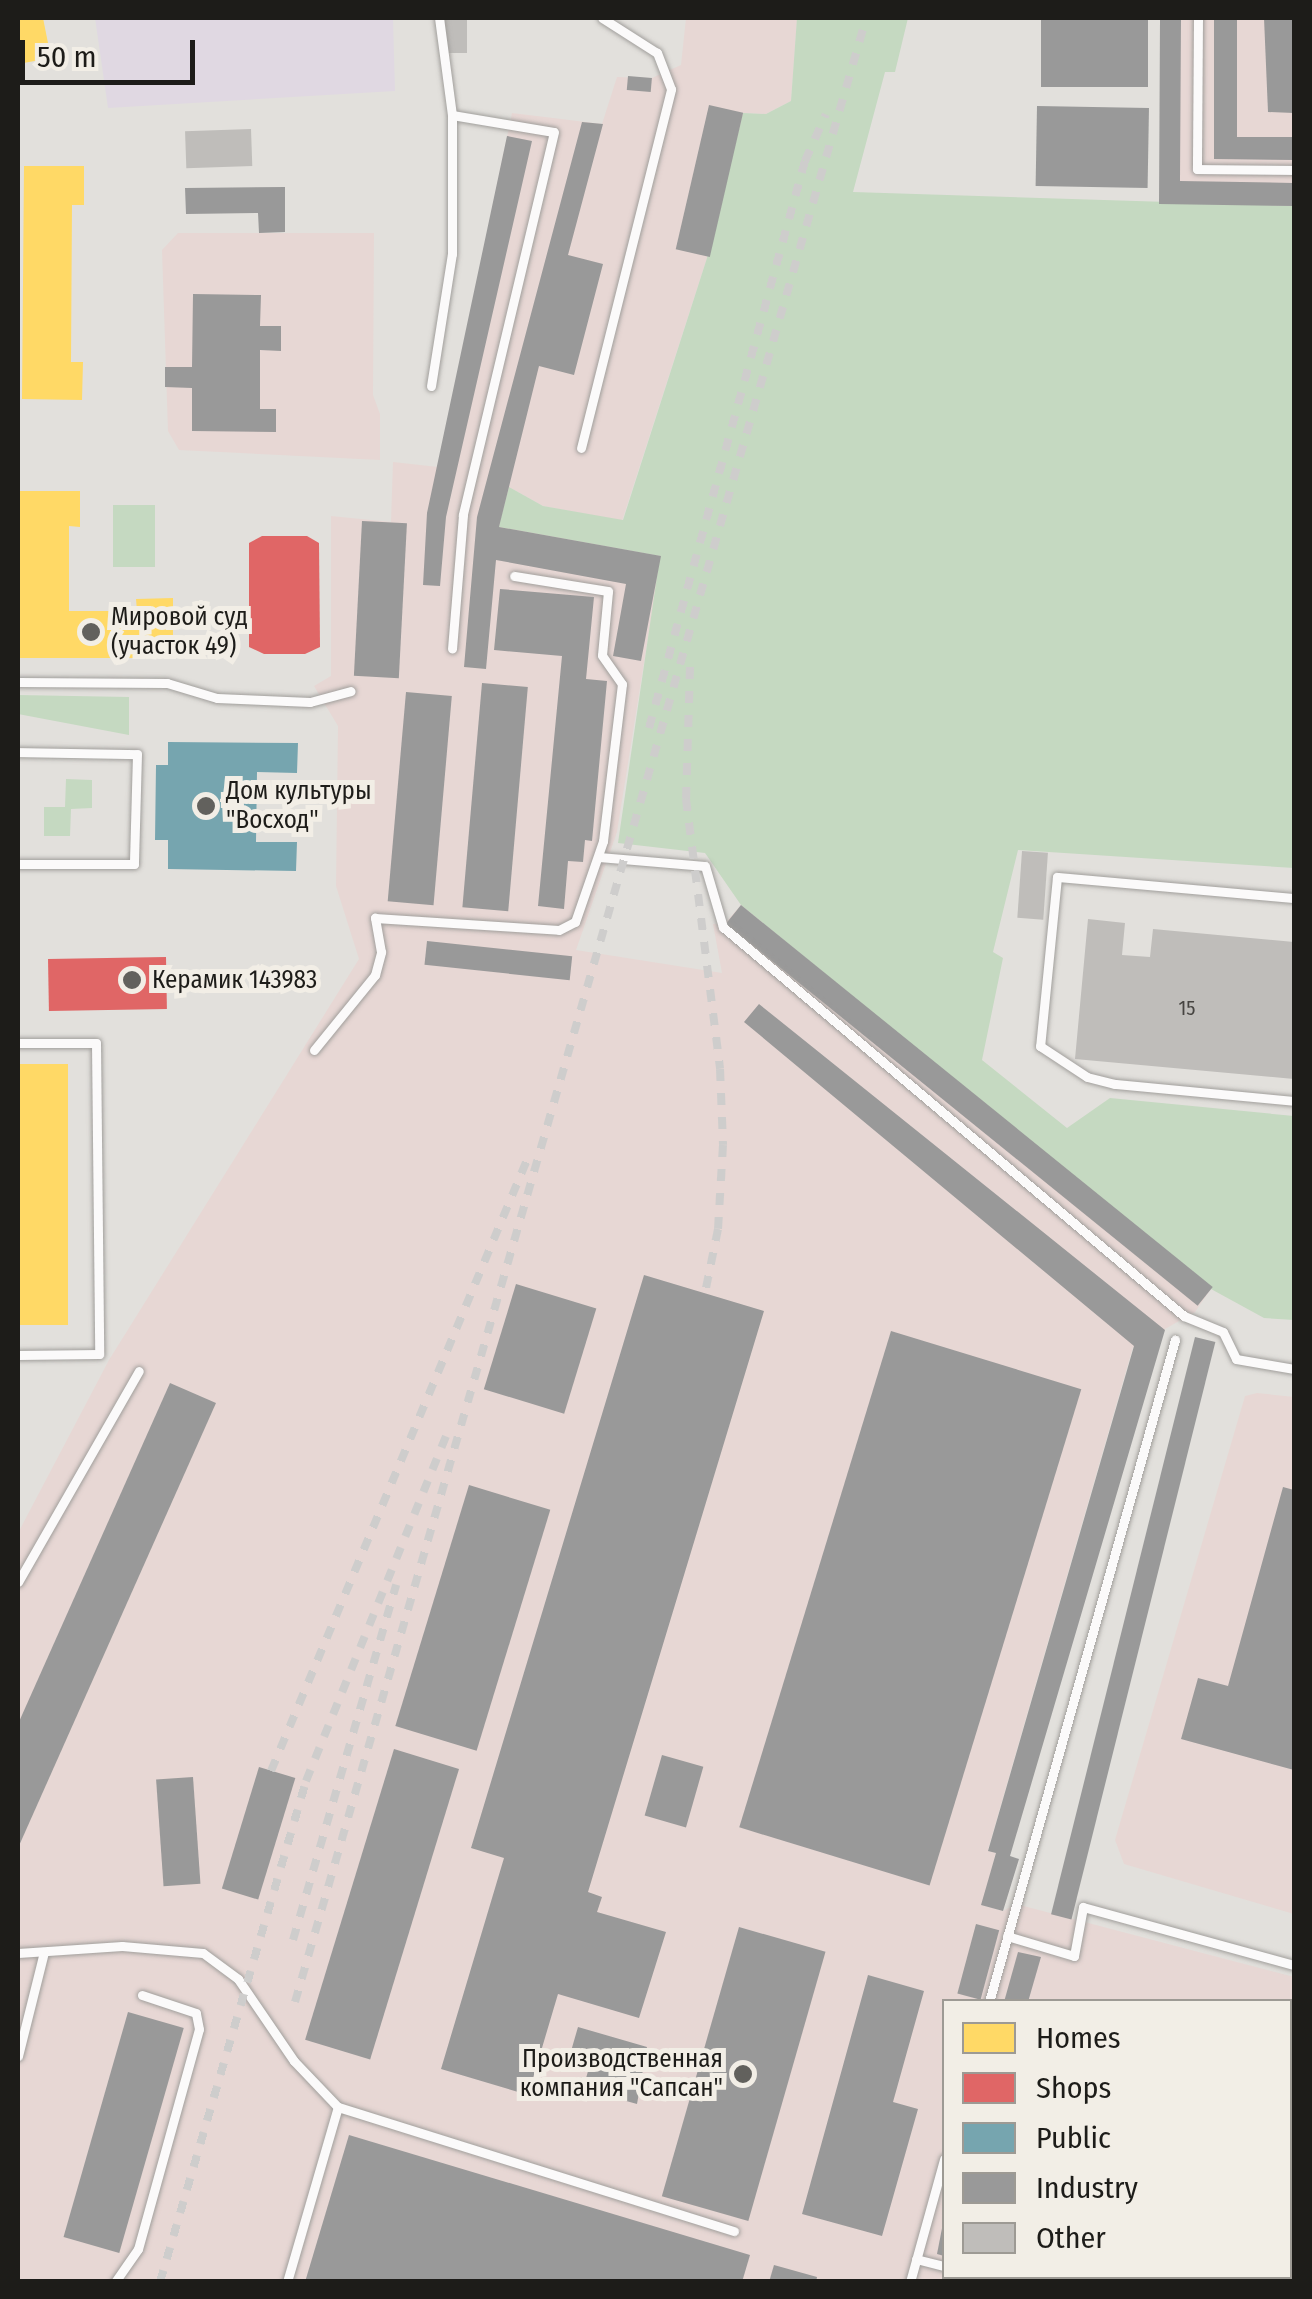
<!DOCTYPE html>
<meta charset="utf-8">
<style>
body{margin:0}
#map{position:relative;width:1312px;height:2299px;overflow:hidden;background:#e2e0dc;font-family:"Fira Sans Condensed",sans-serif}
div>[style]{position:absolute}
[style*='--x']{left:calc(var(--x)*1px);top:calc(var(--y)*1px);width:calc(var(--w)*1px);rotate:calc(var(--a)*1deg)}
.industrial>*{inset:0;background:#e7d7d4;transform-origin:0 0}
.education>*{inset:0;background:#e0d8e2}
.green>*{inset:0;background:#c5d9c1;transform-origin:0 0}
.homes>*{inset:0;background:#ffd966;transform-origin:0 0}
.shops>*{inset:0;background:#e06666;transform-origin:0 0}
.public>*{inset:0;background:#76a5af}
.industry>*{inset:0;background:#999;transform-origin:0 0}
.building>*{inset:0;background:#bfbdba;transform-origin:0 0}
.roads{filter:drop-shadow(0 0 2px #a19f9c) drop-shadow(0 0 2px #a19f9c)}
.lane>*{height:9px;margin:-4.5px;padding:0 4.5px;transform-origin:4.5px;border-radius:4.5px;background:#fbfafa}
.rail>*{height:8px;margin-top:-4px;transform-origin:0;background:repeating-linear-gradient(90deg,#cecdcc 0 12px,transparent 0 24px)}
.dots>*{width:28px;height:28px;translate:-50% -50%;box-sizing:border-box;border:5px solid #f2eee6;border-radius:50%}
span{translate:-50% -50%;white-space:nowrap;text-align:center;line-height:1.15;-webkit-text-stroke:10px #f2eee6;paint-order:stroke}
.number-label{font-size:20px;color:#464441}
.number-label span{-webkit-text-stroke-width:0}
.poi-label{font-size:25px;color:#1d1c19}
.left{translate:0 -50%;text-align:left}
.right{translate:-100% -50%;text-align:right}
.frame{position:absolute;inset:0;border:20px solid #1d1c19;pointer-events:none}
.legend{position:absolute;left:942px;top:1999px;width:350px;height:280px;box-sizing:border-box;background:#f2eee6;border:2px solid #9d9a94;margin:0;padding:12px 18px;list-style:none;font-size:30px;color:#1d1c19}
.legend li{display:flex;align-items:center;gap:20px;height:50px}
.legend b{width:50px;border:2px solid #9d9a94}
.scale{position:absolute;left:20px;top:40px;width:175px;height:45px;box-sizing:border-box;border:5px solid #1d1c19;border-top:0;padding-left:12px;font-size:30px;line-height:35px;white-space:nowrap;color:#1d1c19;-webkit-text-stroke:8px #f2eee6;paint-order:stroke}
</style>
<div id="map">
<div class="industrial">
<div style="clip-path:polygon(evenodd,686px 18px,797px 20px,791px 101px,766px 114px,744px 113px,707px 258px,622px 521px,543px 506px,509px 487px,499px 526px,661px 556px,617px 832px,576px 950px,722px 973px,713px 924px,725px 923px,741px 905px,1211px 1289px,1195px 1312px,1165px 1329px,1152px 1362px,1133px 1347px,988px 1850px,996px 1853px,982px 1905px,1003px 1911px,1016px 1904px,1294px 1977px,1294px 2281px,18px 2282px,18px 1533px,109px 1360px,359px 959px,336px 886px,338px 726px,314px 686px,331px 676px,331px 516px,391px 522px,393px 462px,438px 467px,512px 113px,602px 124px,617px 77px,652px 78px,681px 65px,686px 18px,944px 2002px,1290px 2002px,1290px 2276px,944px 2276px,944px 2002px)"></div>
<div style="left:1160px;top:18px;width:134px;height:186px"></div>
<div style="clip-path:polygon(178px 233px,374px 233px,373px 395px,380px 414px,380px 460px,179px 450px,168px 431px,162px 250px)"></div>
<div style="clip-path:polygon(1257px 1393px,1294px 1397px,1294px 1914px,1124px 1864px,1115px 1840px,1245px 1396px)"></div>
</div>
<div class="education">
<div style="clip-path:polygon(95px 18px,393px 18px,395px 91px,108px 108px)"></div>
</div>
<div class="green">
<div style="clip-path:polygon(797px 18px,908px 18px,895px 72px,885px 72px,853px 192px,1294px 206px,1294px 868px,1018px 850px,993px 952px,1003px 958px,982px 1060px,1067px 1128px,1110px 1098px,1294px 1116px,1294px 1320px,1264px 1318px,1211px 1289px,741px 905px,705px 853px,618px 843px,660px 556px,499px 527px,500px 521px,509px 487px,543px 506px,623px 520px,707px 258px,743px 113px,766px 114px,791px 101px)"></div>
<div style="left:113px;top:505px;width:42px;height:62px"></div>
<div style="clip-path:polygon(18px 695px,129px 697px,129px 735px,18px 714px)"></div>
<div style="clip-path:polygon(66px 779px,92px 780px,92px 808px,71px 809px,70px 836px,44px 836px,44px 807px,65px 807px)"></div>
</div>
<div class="homes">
<div style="clip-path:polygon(18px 18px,43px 18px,51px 58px,18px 64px)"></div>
<div style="clip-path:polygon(24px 166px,84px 166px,84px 205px,72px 205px,71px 362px,83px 362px,82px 400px,22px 399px)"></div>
<div style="clip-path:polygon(19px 491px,80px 491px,80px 527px,69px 526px,69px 611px,137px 611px,136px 599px,173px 598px,173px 658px,20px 658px)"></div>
<div style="left:18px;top:1064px;width:50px;height:261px"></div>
</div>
<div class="shops">
<div style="clip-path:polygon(262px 536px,307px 536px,319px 543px,320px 647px,305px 654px,264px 654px,249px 647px,249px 543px)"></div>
<div style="left:166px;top:957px;width:52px;height:118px;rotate:89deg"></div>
</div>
<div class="public">
<div style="clip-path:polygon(168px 742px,298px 743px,297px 773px,257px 772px,256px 842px,297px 842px,296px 871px,168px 869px,168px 840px,155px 840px,156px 765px,168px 765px)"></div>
</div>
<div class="industry">
<div style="left:1041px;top:18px;width:107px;height:69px"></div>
<div style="clip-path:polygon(1160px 18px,1181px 18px,1180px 181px,1294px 183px,1294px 206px,1159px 204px)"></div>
<div style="clip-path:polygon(1214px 18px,1237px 18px,1237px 137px,1294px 137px,1294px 160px,1214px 159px)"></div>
<div style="clip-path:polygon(1264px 18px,1294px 18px,1294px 113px,1268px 112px)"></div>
<div style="left:628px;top:76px;width:24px;height:14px;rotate:5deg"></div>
<div style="left:709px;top:105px;width:35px;height:148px;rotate:13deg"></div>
<div style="left:1037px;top:106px;width:112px;height:80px;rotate:1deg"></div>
<div style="clip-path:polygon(582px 122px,603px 124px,568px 255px,603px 264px,574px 375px,539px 366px,499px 527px,661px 556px,641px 661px,613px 656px,626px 584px,496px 560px,486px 669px,464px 667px,477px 517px)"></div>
<div style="clip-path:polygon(507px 136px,532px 141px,446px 517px,440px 586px,423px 585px,427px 513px)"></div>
<div style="clip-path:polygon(285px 187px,285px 232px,259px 233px,258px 213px,186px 214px,185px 188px)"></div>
<div style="clip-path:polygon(193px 294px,261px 295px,260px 326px,281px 326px,281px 351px,260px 350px,260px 409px,276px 409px,276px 432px,192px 431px,192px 388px,165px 387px,165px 367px,192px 367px)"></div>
<div style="left:362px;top:521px;width:45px;height:155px;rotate:3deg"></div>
<div style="clip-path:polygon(500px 589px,594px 597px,586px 679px,607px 681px,592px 841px,585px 840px,583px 862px,568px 861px,564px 909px,538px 906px,562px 656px,494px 650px)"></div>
<div style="left:482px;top:683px;width:46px;height:225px;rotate:5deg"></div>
<div style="left:406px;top:692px;width:46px;height:210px;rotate:5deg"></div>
<div style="left:741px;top:905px;width:607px;height:24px;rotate:39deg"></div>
<div style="left:427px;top:941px;width:146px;height:24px;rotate:6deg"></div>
<div style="clip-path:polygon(759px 1004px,1165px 1330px,1010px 1856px,1019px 1859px,1003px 1911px,981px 1905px,996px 1853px,988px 1851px,1134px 1346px,744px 1022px)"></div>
<div style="clip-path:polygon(644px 1275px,764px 1311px,588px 1892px,602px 1897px,597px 1912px,666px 1932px,639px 2018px,558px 1994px,528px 2095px,441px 2069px,504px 1858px,471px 1848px)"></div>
<div style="left:516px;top:1284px;width:84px;height:110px;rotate:17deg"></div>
<div style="left:891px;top:1331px;width:199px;height:519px;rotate:17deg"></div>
<div style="left:1195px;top:1337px;width:21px;height:595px;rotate:14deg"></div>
<div style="clip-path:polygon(170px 1383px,216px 1403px,18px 1848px,18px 1724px)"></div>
<div style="left:469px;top:1485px;width:85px;height:252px;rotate:17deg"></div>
<div style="clip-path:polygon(1283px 1487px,1294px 1490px,1294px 1770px,1181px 1739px,1198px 1678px,1228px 1686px)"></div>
<div style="left:394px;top:1749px;width:68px;height:304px;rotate:17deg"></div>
<div style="left:662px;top:1755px;width:43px;height:63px;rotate:16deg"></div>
<div style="left:259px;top:1767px;width:38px;height:127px;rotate:17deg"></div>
<div style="left:193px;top:1777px;width:107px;height:37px;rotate:86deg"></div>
<div style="left:976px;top:1924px;width:24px;height:72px;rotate:15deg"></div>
<div style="left:739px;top:1927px;width:90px;height:280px;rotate:16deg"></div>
<div style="clip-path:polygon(1018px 1952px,1041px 1957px,1028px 2002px,1004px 2002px)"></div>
<div style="clip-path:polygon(868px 1975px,924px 1991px,893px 2102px,918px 2109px,882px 2236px,802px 2214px)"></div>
<div style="left:128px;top:2012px;width:58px;height:234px;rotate:16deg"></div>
<div style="clip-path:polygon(578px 2027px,647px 2047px,637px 2104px,583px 2089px,590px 2064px,569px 2058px)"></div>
<div style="clip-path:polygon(349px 2135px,750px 2255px,742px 2282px,305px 2282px)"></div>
<div style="clip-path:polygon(944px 2218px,944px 2256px,937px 2254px)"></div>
<div style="clip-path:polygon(774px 2265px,817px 2277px,816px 2282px,769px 2282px)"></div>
<div style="clip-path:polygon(1096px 2276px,1167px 2276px,1166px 2282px)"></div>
</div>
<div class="building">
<div style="left:445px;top:18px;width:22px;height:35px"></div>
<div style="left:251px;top:129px;width:37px;height:66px;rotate:88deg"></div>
<div style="left:1022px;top:851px;width:26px;height:67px;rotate:4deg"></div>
<div style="clip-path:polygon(1088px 919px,1125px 923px,1122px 955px,1150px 957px,1153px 929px,1294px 942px,1294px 1079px,1075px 1059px)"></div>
</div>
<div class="roads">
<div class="lane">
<div style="--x:1198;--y:18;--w:151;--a:90.4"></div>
<div style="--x:1197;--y:169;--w:97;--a:0.6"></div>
<div style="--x:452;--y:115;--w:103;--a:9.5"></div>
<div style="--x:554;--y:132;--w:394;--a:103.4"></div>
<div style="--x:463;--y:515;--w:134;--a:94.7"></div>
<div style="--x:431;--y:386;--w:134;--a:-81"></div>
<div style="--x:452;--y:254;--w:139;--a:-90"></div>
<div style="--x:452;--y:115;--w:98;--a:-97.6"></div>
<div style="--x:581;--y:448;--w:370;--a:-75.9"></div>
<div style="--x:671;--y:89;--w:39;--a:-111"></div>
<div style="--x:657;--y:53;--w:65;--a:-147.5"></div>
<div style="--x:18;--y:682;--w:149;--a:0.4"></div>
<div style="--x:167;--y:683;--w:52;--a:16.7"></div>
<div style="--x:217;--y:698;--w:93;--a:2.5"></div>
<div style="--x:310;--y:702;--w:42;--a:-15"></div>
<div style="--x:18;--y:752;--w:119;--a:1"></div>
<div style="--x:137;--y:754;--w:110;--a:91.6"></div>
<div style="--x:134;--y:864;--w:116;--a:180"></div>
<div style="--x:599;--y:857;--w:106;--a:4.9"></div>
<div style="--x:705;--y:866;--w:64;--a:73.6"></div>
<div style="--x:723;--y:927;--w:603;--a:40.16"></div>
<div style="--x:1184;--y:1316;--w:42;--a:22.3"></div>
<div style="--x:1223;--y:1332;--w:30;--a:64"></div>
<div style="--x:1236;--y:1359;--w:59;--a:9.8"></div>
<div style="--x:1294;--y:898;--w:238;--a:-174.9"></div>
<div style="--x:1057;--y:877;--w:170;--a:95.7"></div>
<div style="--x:1040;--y:1046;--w:56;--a:33.4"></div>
<div style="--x:1087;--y:1077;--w:29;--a:14"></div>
<div style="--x:1115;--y:1084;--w:180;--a:5.4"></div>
<div style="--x:18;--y:1043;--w:78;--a:0"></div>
<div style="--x:96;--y:1043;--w:311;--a:89.4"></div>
<div style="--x:99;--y:1354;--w:81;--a:179.3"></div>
<div style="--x:314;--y:1050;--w:97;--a:-50.9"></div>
<div style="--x:375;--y:975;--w:24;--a:-75"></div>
<div style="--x:381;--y:952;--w:35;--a:-100"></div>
<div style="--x:375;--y:918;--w:184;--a:3.7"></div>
<div style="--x:559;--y:930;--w:18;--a:-27"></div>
<div style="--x:575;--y:922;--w:86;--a:-70.9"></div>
<div style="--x:603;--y:841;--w:158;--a:-83.1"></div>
<div style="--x:622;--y:684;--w:35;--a:-125"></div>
<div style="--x:602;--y:655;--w:64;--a:-84.6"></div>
<div style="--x:608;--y:591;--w:95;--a:-170.9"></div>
<div style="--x:18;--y:1582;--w:243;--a:-60.2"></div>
<div style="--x:1007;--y:1936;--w:70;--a:16.6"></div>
<div style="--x:1074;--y:1956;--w:50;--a:-79.6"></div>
<div style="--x:1083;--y:1907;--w:219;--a:15.4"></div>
<div style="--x:18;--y:1953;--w:104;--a:-3.9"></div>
<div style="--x:122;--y:1946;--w:81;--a:4.9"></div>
<div style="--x:203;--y:1953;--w:44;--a:36.6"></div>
<div style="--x:238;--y:1979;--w:99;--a:55.7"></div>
<div style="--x:294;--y:2061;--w:64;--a:46.3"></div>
<div style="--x:338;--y:2107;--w:415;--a:17.4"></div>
<div style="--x:989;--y:2002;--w:688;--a:-74.31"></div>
<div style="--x:18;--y:2056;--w:107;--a:-76"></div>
<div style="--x:916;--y:2259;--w:29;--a:14"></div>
<div style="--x:991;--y:2276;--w:23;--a:15"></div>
<div style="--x:115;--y:2282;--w:40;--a:-55.1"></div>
<div style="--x:138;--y:2249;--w:228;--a:-74.5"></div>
<div style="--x:199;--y:2029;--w:16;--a:-101"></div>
<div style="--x:196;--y:2013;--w:57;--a:-161.6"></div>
<div style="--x:287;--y:2282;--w:182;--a:-73.8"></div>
<div style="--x:910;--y:2282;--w:128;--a:-74.5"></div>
</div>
</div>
<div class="rail">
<div style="--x:690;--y:667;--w:132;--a:91.7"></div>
<div style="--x:686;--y:799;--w:272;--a:82.8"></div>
<div style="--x:720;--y:1069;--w:76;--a:87.7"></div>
<div style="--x:723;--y:1145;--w:84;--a:93.4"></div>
<div style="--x:718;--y:1229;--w:65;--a:101.5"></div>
<div style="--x:649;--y:728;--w:588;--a:-74.62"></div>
<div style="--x:805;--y:161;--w:51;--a:-65.9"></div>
<div style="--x:271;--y:1771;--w:668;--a:-67.27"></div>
<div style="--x:293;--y:1940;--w:370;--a:-73.8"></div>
<div style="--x:295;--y:2002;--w:2065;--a:-73.94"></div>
<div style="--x:160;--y:2282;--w:522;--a:-73.75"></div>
<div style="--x:306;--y:1781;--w:375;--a:-67.9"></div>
</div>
<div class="dots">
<div style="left:91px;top:632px;background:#62615d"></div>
<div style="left:206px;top:806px;background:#62615d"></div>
<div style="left:132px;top:980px;background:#62615d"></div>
<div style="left:743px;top:2074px;background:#62615d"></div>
</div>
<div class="number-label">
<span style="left:1187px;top:1008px">15</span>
</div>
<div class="poi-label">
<span class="left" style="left:111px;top:632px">Мировой суд<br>(участок 49)</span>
<span class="left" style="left:226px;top:806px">Дом культуры<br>"Восход"</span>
<span class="left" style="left:152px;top:980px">Керамик 143983</span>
<span class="right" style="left:723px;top:2074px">Производственная<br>компания "Сапсан"</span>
</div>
<div class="frame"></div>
<ul class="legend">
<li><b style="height:28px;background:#ffd966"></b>Homes</li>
<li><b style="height:28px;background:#e06666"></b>Shops</li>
<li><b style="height:28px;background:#76a5af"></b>Public</li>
<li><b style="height:28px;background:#999"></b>Industry</li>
<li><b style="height:28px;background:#bfbdba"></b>Other</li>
</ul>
<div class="scale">50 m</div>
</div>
